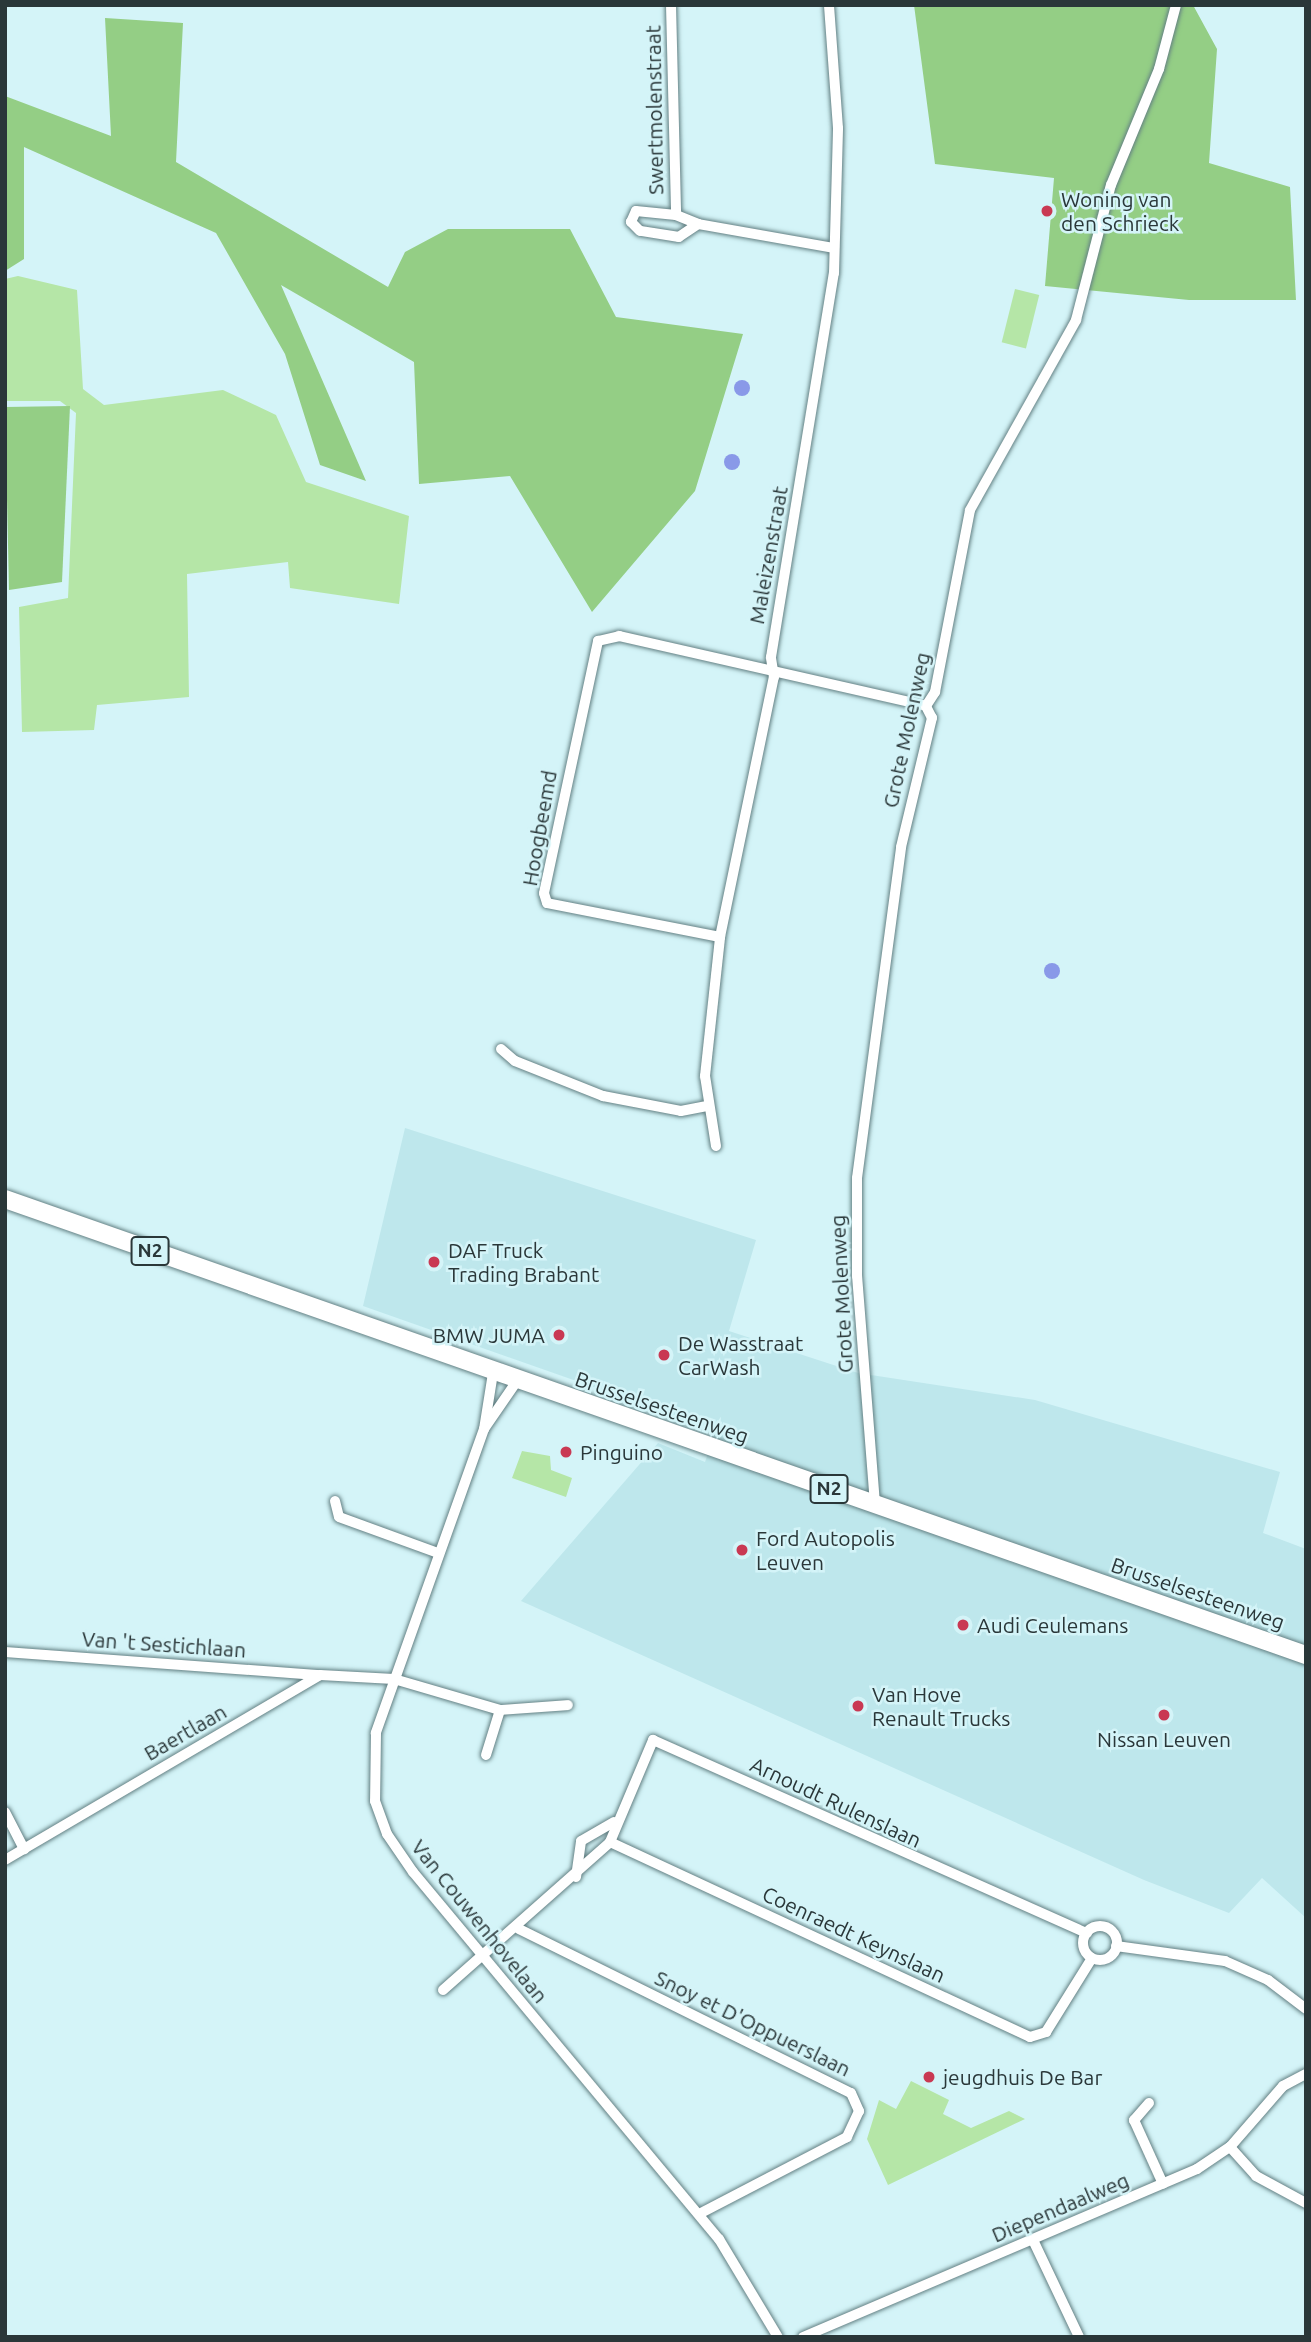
<!DOCTYPE html>
<style>
body{margin:0}
#map{position:relative;width:1311px;height:2342px;overflow:hidden;background:#d4f4f8;font-family:Ubuntu,sans-serif}
div>[style]{position:absolute}
[style*='--x']{left:calc(var(--x)*1px);top:calc(var(--y)*1px);width:calc(var(--w)*1px);rotate:calc(var(--a)*1deg)}
.built>*{inset:0;background:#bee7ec}
.green>*{inset:0;background:#b5e6a7;transform-origin:0 0}
.forest>*{inset:0;background:#94ce85}
.water>*{inset:0;background:#8999e8}
.round{border-radius:50%}
.roads{filter:drop-shadow(0 0 2px #638083) drop-shadow(0 0 2px #638083)}
.minor>*{height:10px;margin:-5px;padding:0 5px;transform-origin:5px;border-radius:5px;background:#fff}
.minor>.ring{margin:-5px;padding:0;box-sizing:content-box;background:none;border:10px solid #fff;border-radius:50%}
.primary>*{height:18px;margin:-9px;padding:0 9px;transform-origin:9px;border-radius:9px;background:#fff}
.dots>*{width:19px;height:19px;translate:-50% -50%;box-sizing:border-box;border:4px solid #d4f4f8;border-radius:50%}
span{translate:-50% -50%;white-space:nowrap;text-align:center;line-height:1.15;-webkit-text-stroke:5px #d4f4f8;paint-order:stroke}
.shield-label span{padding:2px 5px;background:#d4f4f8;border:2px solid;border-radius:5px;-webkit-text-stroke-width:0}
.shield-label{font-size:19px;color:#2a3739;font-weight:700}
.street-label{font-size:21px;color:#2a3739}
.poi-label{font-size:21px;color:#2a3739}
.left{translate:0 -50%;text-align:left}
.right{translate:-100% -50%;text-align:right}
.frame{position:absolute;inset:0;border:7px solid #2a3739;pointer-events:none}
</style>
<div id="map">
<div class="built">
<div style="clip-path:polygon(405px 1128px,756px 1240px,729px 1331px,858px 1373px,1035px 1400px,1280px 1472px,1263px 1533px,1306px 1549px,1306px 1918px,1262px 1878px,1229px 1913px,1144px 1880px,521px 1601px,658px 1443px,705px 1462px,716px 1430px,363px 1306px,352px 1323px,363px 1306px)"></div>
</div>
<div class="green">
<div style="clip-path:polygon(18px 276px,77px 290px,83px 389px,104px 405px,223px 390px,276px 415px,306px 482px,409px 516px,399px 604px,290px 588px,288px 562px,187px 574px,189px 697px,97px 705px,94px 730px,22px 732px,19px 607px,68px 598px,76px 413px,60px 401px,5px 401px,5px 279px)"></div>
<div style="left:1015px;top:289px;width:25px;height:55px;rotate:14deg"></div>
<div style="clip-path:polygon(522px 1451px,550px 1456px,551px 1470px,572px 1478px,566px 1497px,512px 1478px)"></div>
<div style="clip-path:polygon(911px 2081px,949px 2100px,943px 2114px,971px 2128px,1009px 2111px,1025px 2119px,888px 2185px,867px 2139px,879px 2100px,896px 2109px)"></div>
</div>
<div class="forest">
<div style="clip-path:polygon(914px 5px,1193px 5px,1217px 49px,1209px 163px,1290px 187px,1296px 300px,1189px 300px,1045px 286px,1054px 178px,935px 164px)"></div>
<div style="clip-path:polygon(105px 18px,183px 23px,176px 162px,388px 287px,405px 252px,448px 229px,570px 229px,616px 317px,743px 334px,695px 491px,592px 612px,510px 476px,419px 484px,414px 362px,281px 285px,366px 481px,320px 465px,285px 354px,216px 233px,24px 147px,24px 259px,5px 271px,5px 96px,111px 136px)"></div>
<div style="clip-path:polygon(70px 406px,62px 582px,9px 590px,5px 407px)"></div>
</div>
<div class="water">
<div class="round" style="left:734px;top:380px;width:16px;height:16px"></div>
<div class="round" style="left:724px;top:454px;width:16px;height:16px"></div>
<div class="round" style="left:1044px;top:963px;width:16px;height:16px"></div>
</div>
<div class="roads">
<div class="minor">
<div style="--x:671;--y:5;--w:210;--a:88.6"></div>
<div style="--x:636;--y:211;--w:40;--a:5.7"></div>
<div style="--x:676;--y:215;--w:24;--a:22"></div>
<div style="--x:698;--y:224;--w:23;--a:146"></div>
<div style="--x:679;--y:237;--w:39;--a:-171"></div>
<div style="--x:640;--y:231;--w:13;--a:-135"></div>
<div style="--x:631;--y:222;--w:12;--a:-66"></div>
<div style="--x:698;--y:224;--w:138;--a:10"></div>
<div style="--x:926;--y:706;--w:17;--a:-57"></div>
<div style="--x:935;--y:692;--w:185;--a:-79.1"></div>
<div style="--x:970;--y:510;--w:218;--a:-60.8"></div>
<div style="--x:1076;--y:320;--w:139;--a:-75.5"></div>
<div style="--x:1111;--y:185;--w:126;--a:-67.5"></div>
<div style="--x:1159;--y:69;--w:66;--a:-75.1"></div>
<div style="--x:720;--y:937;--w:176;--a:-168.9"></div>
<div style="--x:547;--y:903;--w:10;--a:-107"></div>
<div style="--x:544;--y:893;--w:258;--a:-77.9"></div>
<div style="--x:598;--y:641;--w:22;--a:-13"></div>
<div style="--x:619;--y:636;--w:315;--a:12.8"></div>
<div style="--x:501;--y:1049;--w:18;--a:41"></div>
<div style="--x:515;--y:1061;--w:95;--a:21.7"></div>
<div style="--x:603;--y:1096;--w:79;--a:10.9"></div>
<div style="--x:681;--y:1111;--w:25;--a:-11"></div>
<div style="--x:716;--y:1146;--w:71;--a:-98.9"></div>
<div style="--x:705;--y:1076;--w:140;--a:-83.8"></div>
<div style="--x:720;--y:937;--w:266;--a:-78.3"></div>
<div style="--x:774;--y:677;--w:20;--a:-99"></div>
<div style="--x:771;--y:657;--w:389;--a:-80.7"></div>
<div style="--x:834;--y:273;--w:145;--a:-88.4"></div>
<div style="--x:838;--y:128;--w:123;--a:-94.2"></div>
<div style="--x:493;--y:1373;--w:57;--a:99.1"></div>
<div style="--x:484;--y:1429;--w:323;--a:109.6"></div>
<div style="--x:376;--y:1733;--w:68;--a:90.8"></div>
<div style="--x:375;--y:1801;--w:35;--a:70"></div>
<div style="--x:387;--y:1834;--w:46;--a:55.6"></div>
<div style="--x:413;--y:1872;--w:478;--a:50.2"></div>
<div style="--x:719;--y:2239;--w:114;--a:59"></div>
<div style="--x:484;--y:1429;--w:58;--a:-55.5"></div>
<div style="--x:335;--y:1501;--w:16;--a:76"></div>
<div style="--x:339;--y:1517;--w:105;--a:20"></div>
<div style="--x:875;--y:1504;--w:229;--a:-94.5"></div>
<div style="--x:857;--y:1276;--w:98;--a:-90"></div>
<div style="--x:857;--y:1178;--w:334;--a:-82.4"></div>
<div style="--x:901;--y:847;--w:133;--a:-76.5"></div>
<div style="--x:932;--y:718;--w:13;--a:-117"></div>
<div style="--x:5;--y:1652;--w:316;--a:4.2"></div>
<div style="--x:500;--y:1710;--w:68;--a:-4.2"></div>
<div style="--x:5;--y:1812;--w:42;--a:62.8"></div>
<div style="--x:610;--y:1842;--w:111;--a:-67.1"></div>
<div style="--x:653;--y:1740;--w:475;--a:24"></div>
<div style="--x:5;--y:1860;--w:365;--a:-30.4"></div>
<div style="--x:320;--y:1675;--w:74;--a:3.1"></div>
<div style="--x:394;--y:1679;--w:110;--a:16.3"></div>
<div style="--x:500;--y:1710;--w:47;--a:107.3"></div>
<div style="--x:576;--y:1877;--w:36;--a:-82"></div>
<div style="--x:581;--y:1841;--w:38;--a:-30"></div>
<div class="ring" style="left:1083px;top:1926px;width:24px;height:24px"></div>
<div style="--x:519;--y:1929;--w:370;--a:26.3"></div>
<div style="--x:851;--y:2093;--w:20;--a:66"></div>
<div style="--x:859;--y:2111;--w:29;--a:115"></div>
<div style="--x:847;--y:2137;--w:167;--a:152.5"></div>
<div style="--x:1116;--y:1946;--w:110;--a:7.8"></div>
<div style="--x:1225;--y:1961;--w:47;--a:23.8"></div>
<div style="--x:1268;--y:1980;--w:48;--a:37.3"></div>
<div style="--x:443;--y:1990;--w:223;--a:-41.5"></div>
<div style="--x:610;--y:1842;--w:463;--a:24.9"></div>
<div style="--x:1030;--y:2037;--w:17;--a:-17"></div>
<div style="--x:1046;--y:2032;--w:87;--a:-58.1"></div>
<div style="--x:1149;--y:2103;--w:23;--a:131"></div>
<div style="--x:1134;--y:2120;--w:70;--a:65.6"></div>
<div style="--x:1230;--y:2147;--w:39;--a:48"></div>
<div style="--x:1256;--y:2176;--w:57;--a:28.4"></div>
<div style="--x:1033;--y:2240;--w:107;--a:64.6"></div>
<div style="--x:803;--y:2337;--w:428;--a:-23.1"></div>
<div style="--x:1197;--y:2169;--w:40;--a:-34"></div>
<div style="--x:1230;--y:2147;--w:81;--a:-49"></div>
<div style="--x:1283;--y:2086;--w:26;--a:-28"></div>
</div>
<div class="primary">
<div style="--x:5;--y:1199;--w:1379;--a:19.32"></div>
</div>
</div>
<div class="dots">
<div style="left:1047px;top:211px;background:#c93953"></div>
<div style="left:434px;top:1262px;background:#c93953"></div>
<div style="left:559px;top:1335px;background:#c93953"></div>
<div style="left:664px;top:1355px;background:#c93953"></div>
<div style="left:566px;top:1452px;background:#c93953"></div>
<div style="left:742px;top:1550px;background:#c93953"></div>
<div style="left:963px;top:1625px;background:#c93953"></div>
<div style="left:858px;top:1706px;background:#c93953"></div>
<div style="left:1164px;top:1715px;background:#c93953"></div>
<div style="left:929px;top:2077px;background:#c93953"></div>
</div>
<div class="shield-label">
<span style="left:150px;top:1251px">N2</span>
<span style="left:829px;top:1489px">N2</span>
</div>
<div class="street-label">
<span style="left:654px;top:110px;rotate:-91deg">Swertmolenstraat</span>
<span style="left:768px;top:555px;rotate:-80deg">Maleizenstraat</span>
<span style="left:906px;top:730px;rotate:-78deg">Grote Molenweg</span>
<span style="left:539px;top:828px;rotate:-80deg">Hoogbeemd</span>
<span style="left:841px;top:1294px;rotate:-93deg">Grote Molenweg</span>
<span style="left:662px;top:1407px;rotate:19deg">Brusselsesteenweg</span>
<span style="left:1198px;top:1593px;rotate:19deg">Brusselsesteenweg</span>
<span style="left:164px;top:1644px;rotate:4deg">Van 't Sestichlaan</span>
<span style="left:185px;top:1732px;rotate:-30deg">Baertlaan</span>
<span style="left:836px;top:1802px;rotate:25deg">Arnoudt Rulenslaan</span>
<span style="left:480px;top:1921px;rotate:51deg">Van Couwenhovelaan</span>
<span style="left:854px;top:1934px;rotate:25deg">Coenraedt Keynslaan</span>
<span style="left:753px;top:2023px;rotate:26deg">Snoy et D'Oppuerslaan</span>
<span style="left:1060px;top:2207px;rotate:-23deg">Diependaalweg</span>
</div>
<div class="poi-label">
<span class="left" style="left:1061px;top:211px">Woning van<br>den Schrieck</span>
<span class="left" style="left:448px;top:1262px">DAF Truck<br>Trading Brabant</span>
<span class="right" style="left:545px;top:1335px">BMW JUMA</span>
<span class="left" style="left:678px;top:1355px">De Wasstraat<br>CarWash</span>
<span class="left" style="left:580px;top:1452px">Pinguino</span>
<span class="left" style="left:756px;top:1550px">Ford Autopolis<br>Leuven</span>
<span class="left" style="left:977px;top:1625px">Audi Ceulemans</span>
<span class="left" style="left:872px;top:1706px">Van Hove<br>Renault Trucks</span>
<span style="left:1164px;top:1739px">Nissan Leuven</span>
<span class="left" style="left:943px;top:2077px">jeugdhuis De Bar</span>
</div>
<div class="frame"></div>
</div>
